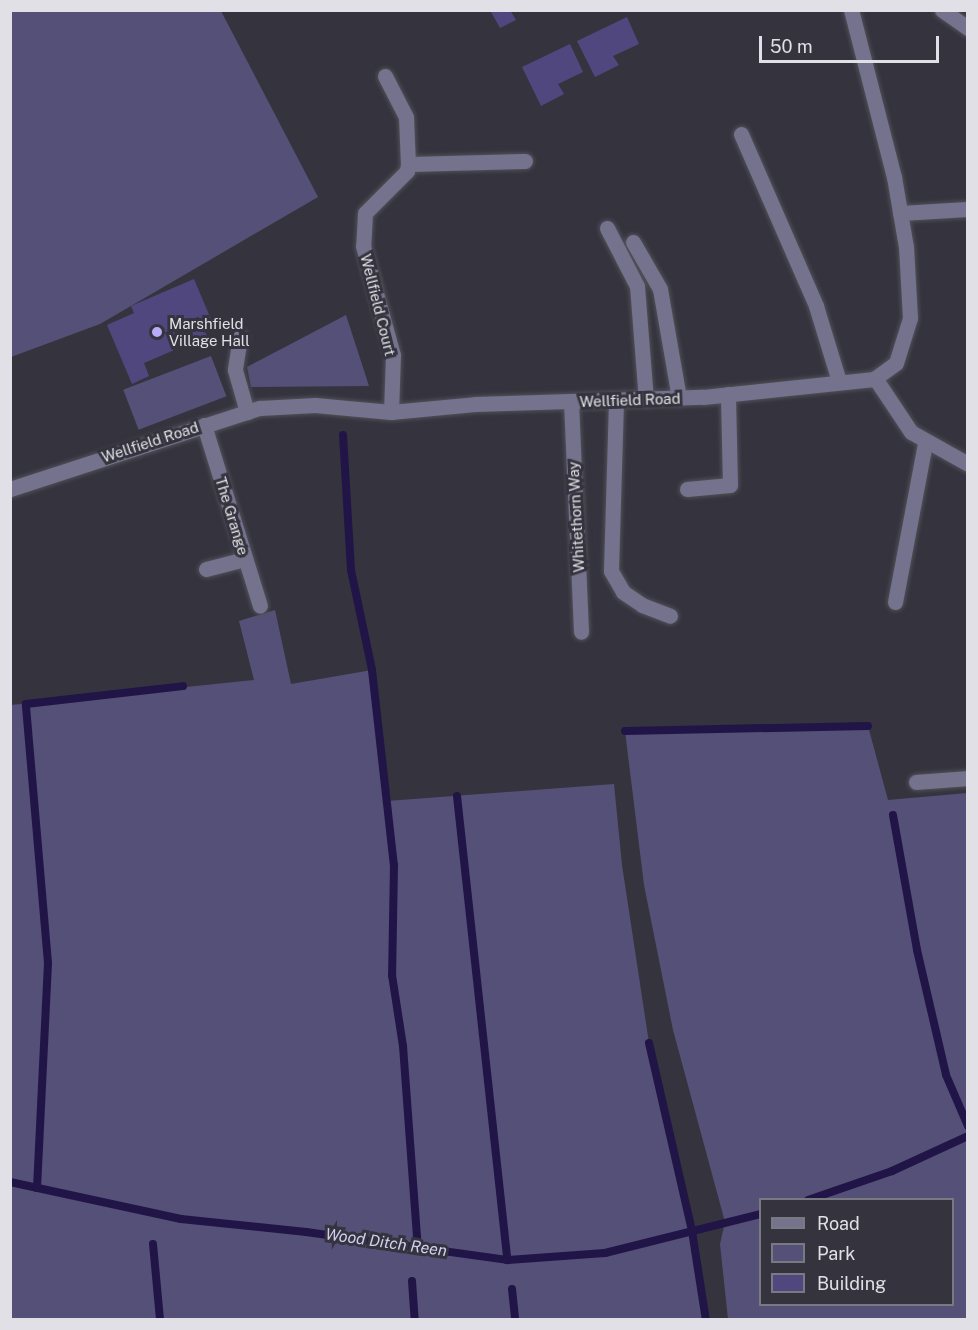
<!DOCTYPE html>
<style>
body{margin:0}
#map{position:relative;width:978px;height:1330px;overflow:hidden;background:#35343e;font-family:"Public Sans",sans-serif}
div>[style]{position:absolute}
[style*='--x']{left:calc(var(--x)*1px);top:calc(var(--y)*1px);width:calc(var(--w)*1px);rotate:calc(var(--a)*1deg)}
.green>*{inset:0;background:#555077;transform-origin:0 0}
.stream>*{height:8px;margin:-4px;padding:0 4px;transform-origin:4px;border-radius:4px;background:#211548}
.building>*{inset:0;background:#50477f}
.roads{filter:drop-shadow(0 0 2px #505059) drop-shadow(0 0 2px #505059)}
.minor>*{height:15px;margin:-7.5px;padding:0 7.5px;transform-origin:7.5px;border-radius:7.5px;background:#75728d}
.dots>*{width:16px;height:16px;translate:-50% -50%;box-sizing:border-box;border:3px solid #35343e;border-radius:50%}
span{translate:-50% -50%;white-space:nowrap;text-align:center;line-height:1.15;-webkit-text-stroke:6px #35343e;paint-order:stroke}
.street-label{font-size:15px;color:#e0e0e6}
.poi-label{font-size:15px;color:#e0e0e6}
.left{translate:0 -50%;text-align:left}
.water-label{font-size:16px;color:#d2cef1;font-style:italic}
.frame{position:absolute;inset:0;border:12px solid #e0e0e6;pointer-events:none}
.legend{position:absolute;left:759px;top:1198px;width:195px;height:108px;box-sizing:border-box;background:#35343e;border:2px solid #797981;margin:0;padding:8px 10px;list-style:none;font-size:18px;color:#e0e0e6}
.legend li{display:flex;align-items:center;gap:12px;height:30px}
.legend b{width:30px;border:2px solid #797981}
.scale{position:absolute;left:759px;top:36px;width:180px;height:27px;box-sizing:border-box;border:3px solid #e0e0e6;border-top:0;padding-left:8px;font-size:18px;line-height:21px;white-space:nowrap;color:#e0e0e6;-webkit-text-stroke:4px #35343e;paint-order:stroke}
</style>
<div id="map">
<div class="green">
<div style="clip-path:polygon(10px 11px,221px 11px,318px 197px,100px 324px,11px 357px)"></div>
<div style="clip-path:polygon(346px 315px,369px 386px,251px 387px,247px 367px)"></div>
<div style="left:211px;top:356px;width:43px;height:94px;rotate:69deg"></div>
<div style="clip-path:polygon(275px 610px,291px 684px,372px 670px,387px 801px,614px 784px,622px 865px,649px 1043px,692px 1231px,706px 1319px,11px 1319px,11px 705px,254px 680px,239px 621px)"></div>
<div style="clip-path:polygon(evenodd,868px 726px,888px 800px,967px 793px,967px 1319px,728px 1319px,720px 1244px,725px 1222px,673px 1030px,644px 885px,625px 731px,868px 726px,760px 1200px,952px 1200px,952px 1304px,760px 1304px,760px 1200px)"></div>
</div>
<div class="stream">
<div style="--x:343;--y:435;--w:135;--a:86.6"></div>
<div style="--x:351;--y:570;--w:102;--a:78.1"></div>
<div style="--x:372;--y:670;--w:196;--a:83.6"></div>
<div style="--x:394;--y:865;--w:110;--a:91"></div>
<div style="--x:392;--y:975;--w:72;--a:81.2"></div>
<div style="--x:403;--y:1046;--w:204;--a:85.8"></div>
<div style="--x:625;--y:731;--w:243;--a:-1.2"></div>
<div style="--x:457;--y:796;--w:467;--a:83.8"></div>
<div style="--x:893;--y:815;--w:137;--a:79.9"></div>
<div style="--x:917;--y:950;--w:128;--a:76.9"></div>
<div style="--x:946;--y:1075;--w:56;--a:66.7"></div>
<div style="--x:649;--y:1043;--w:193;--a:77.1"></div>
<div style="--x:692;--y:1231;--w:90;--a:81.1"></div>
<div style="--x:10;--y:1182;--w:175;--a:12.2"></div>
<div style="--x:181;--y:1219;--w:126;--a:5.9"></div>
<div style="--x:306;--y:1232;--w:203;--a:7.9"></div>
<div style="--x:507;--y:1260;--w:98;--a:-4.1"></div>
<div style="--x:605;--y:1253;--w:160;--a:-14.1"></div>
<div style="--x:37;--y:1188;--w:225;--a:-87.2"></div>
<div style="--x:48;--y:963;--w:260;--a:-94.9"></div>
<div style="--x:26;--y:704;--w:158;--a:-6.5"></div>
<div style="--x:808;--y:1200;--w:89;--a:-19"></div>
<div style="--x:892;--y:1171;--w:84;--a:-24.7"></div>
<div style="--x:153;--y:1244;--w:76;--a:84.7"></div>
<div style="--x:412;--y:1281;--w:39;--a:86"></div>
<div style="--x:512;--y:1289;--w:31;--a:84"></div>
</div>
<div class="building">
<div style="clip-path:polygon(490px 10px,510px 10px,516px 20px,500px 28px)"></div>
<div style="clip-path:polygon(627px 17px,639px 44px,613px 56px,619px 65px,595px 77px,577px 41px)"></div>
<div style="clip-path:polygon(570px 44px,583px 72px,558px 84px,564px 94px,541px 106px,522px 67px)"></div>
<div style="clip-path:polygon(194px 279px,213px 324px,203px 328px,207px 336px,144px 363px,149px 376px,132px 384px,107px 325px,134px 313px,131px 306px)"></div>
</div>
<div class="roads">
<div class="minor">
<div style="--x:942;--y:10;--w:32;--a:35"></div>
<div style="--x:385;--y:76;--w:46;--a:62.9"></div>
<div style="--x:406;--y:117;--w:47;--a:87.6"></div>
<div style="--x:408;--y:164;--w:7;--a:98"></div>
<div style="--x:407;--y:171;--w:59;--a:135"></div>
<div style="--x:365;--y:213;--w:33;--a:93"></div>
<div style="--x:363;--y:246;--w:113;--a:74.6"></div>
<div style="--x:393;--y:355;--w:57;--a:92"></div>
<div style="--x:741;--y:134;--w:188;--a:66.4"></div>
<div style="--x:816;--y:306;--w:78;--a:73"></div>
<div style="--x:408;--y:164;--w:117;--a:-1.5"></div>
<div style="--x:900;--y:213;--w:68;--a:-3.4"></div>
<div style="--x:607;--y:228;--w:65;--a:62.7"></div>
<div style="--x:637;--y:286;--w:114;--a:85.5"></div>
<div style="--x:633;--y:242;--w:54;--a:60.1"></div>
<div style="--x:660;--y:289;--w:111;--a:80.1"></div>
<div style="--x:240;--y:337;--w:33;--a:99"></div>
<div style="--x:235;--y:370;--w:44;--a:74.1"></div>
<div style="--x:875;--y:378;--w:65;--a:56.3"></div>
<div style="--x:911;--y:432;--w:65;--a:29.3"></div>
<div style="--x:616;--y:401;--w:170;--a:91.7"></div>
<div style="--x:611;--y:571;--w:24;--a:60"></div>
<div style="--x:623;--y:592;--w:23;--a:34"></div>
<div style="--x:642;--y:605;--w:30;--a:21"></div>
<div style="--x:571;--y:402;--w:230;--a:87.5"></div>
<div style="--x:204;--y:425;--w:189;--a:72.8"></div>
<div style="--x:10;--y:489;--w:263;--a:-18"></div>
<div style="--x:260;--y:408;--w:55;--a:-3.1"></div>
<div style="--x:315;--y:405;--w:76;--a:5.3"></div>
<div style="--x:391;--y:412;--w:84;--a:-5.4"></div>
<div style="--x:475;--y:404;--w:228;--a:-1.8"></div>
<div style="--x:703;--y:397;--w:172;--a:-6"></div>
<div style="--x:874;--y:379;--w:27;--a:-36"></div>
<div style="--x:896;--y:363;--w:47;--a:-72.7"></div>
<div style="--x:910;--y:318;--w:71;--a:-93.2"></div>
<div style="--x:906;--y:247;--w:71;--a:-99.7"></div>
<div style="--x:894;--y:177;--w:172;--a:-104.4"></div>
<div style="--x:687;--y:489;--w:43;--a:-5.3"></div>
<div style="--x:730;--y:485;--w:91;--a:-91.3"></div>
<div style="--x:206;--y:569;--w:40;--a:-14.4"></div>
<div style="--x:895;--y:602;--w:162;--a:-79.3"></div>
<div style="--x:916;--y:782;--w:52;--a:-4.4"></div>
</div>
</div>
<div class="dots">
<div style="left:157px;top:332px;background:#b6acf8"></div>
</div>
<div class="street-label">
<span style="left:378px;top:305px;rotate:76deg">Wellfield Court</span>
<span style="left:630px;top:400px;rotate:-2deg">Wellfield Road</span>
<span style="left:150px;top:442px;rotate:-18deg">Wellfield Road</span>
<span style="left:232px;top:516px;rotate:73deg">The Grange</span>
<span style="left:576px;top:517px;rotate:-93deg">Whitethorn Way</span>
</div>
<div class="poi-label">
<span class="left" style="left:169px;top:332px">Marshfield<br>Village Hall</span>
</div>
<div class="water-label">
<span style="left:386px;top:1243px;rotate:8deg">Wood Ditch Reen</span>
</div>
<div class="frame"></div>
<ul class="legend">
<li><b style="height:8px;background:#75728d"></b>Road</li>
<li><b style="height:16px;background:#555077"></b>Park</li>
<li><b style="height:16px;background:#50477f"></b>Building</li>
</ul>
<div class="scale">50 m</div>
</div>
